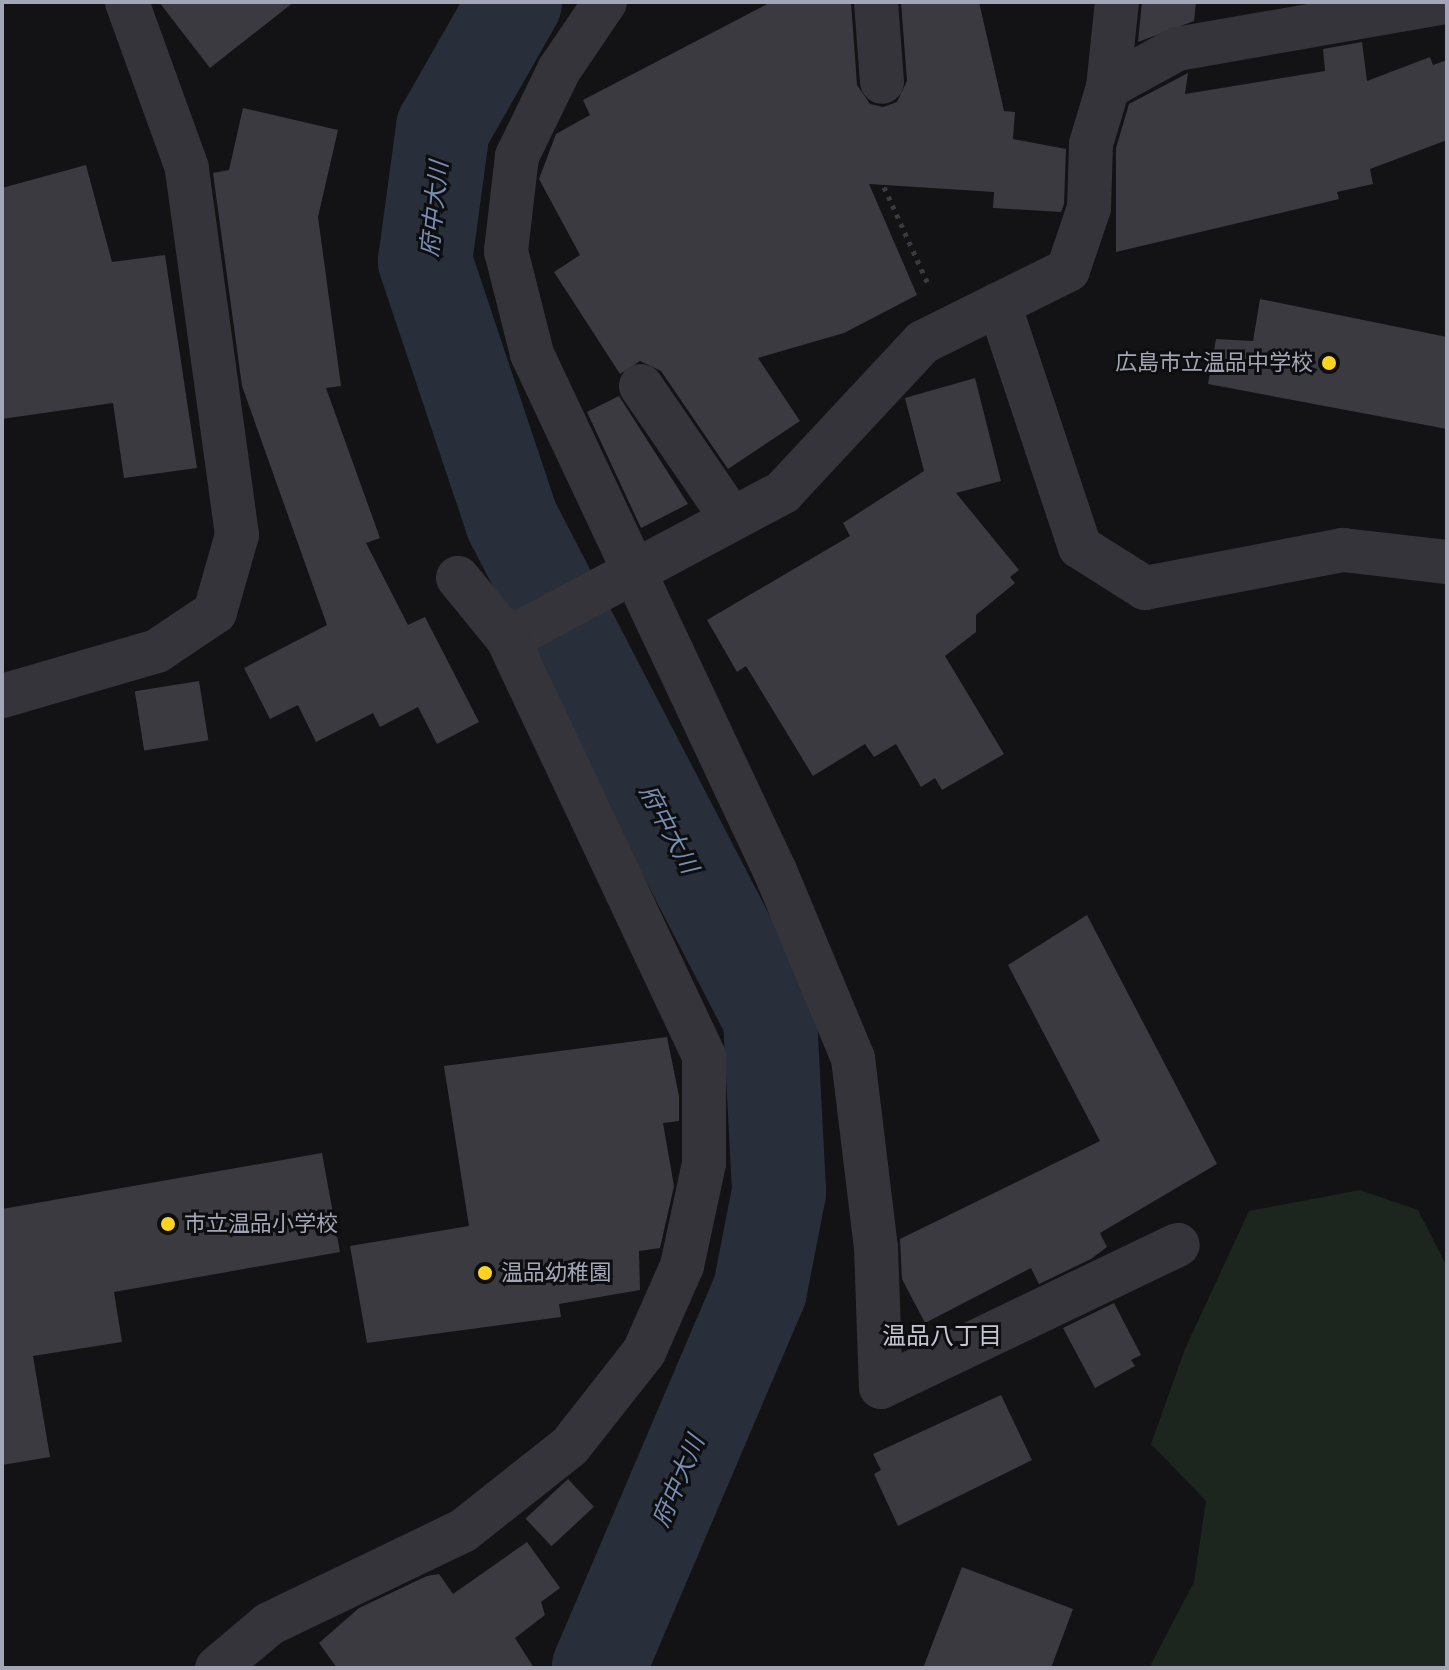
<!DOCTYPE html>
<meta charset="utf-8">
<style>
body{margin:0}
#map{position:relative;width:1449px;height:1670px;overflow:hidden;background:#131315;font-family:Helvetica,"Noto Sans JP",sans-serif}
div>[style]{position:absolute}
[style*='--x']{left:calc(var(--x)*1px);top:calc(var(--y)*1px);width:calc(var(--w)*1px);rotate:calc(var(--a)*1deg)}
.green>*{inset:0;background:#1d251f}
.river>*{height:94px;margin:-47px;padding:0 47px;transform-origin:47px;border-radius:47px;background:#282f3a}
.building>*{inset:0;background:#3a3a40;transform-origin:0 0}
.path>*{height:5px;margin-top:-2.5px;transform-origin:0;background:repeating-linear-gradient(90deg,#393b41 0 4px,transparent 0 10px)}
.minor>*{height:44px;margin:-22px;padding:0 22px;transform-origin:22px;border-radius:22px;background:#34343a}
.dots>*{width:22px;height:22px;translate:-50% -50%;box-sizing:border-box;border:4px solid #0e0e10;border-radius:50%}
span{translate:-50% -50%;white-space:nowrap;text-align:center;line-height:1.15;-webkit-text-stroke:6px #0e0e10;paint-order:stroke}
.poi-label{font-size:22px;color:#a3a6b6}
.right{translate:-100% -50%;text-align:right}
.left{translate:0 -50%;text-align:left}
.water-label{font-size:24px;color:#778fb5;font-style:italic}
.neighbourhood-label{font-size:24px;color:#c5c6d2}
.frame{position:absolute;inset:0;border:4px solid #a3a6b6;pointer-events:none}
</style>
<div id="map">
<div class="green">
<div style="clip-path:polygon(1360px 1190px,1418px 1210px,1447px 1267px,1447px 1668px,1149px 1668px,1194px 1582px,1206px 1501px,1151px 1444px,1185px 1349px,1249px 1211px)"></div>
</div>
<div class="river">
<div style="--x:515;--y:2;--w:145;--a:119.7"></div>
<div style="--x:443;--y:128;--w:134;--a:97.7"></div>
<div style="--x:425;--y:261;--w:274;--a:71.5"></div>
<div style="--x:512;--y:521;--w:560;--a:62.57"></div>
<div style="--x:770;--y:1018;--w:174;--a:87"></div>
<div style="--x:779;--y:1192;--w:100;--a:101"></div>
<div style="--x:760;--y:1290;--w:411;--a:113.1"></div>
</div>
<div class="building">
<div style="clip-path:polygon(159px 2px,294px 2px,210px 68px)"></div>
<div style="clip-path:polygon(771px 2px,851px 2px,857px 85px,870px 104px,883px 107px,897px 102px,907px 81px,901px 2px,979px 2px,1004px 111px,1015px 112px,1013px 139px,1066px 149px,1064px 204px,1061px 212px,993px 208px,994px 192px,869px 184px,917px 295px,844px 333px,758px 358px,800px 421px,728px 469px,661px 371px,640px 361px,620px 374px,554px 272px,580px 255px,539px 179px,556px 134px,590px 115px,583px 100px)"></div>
<div style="clip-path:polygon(1142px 2px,1196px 2px,1194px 21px,1138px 42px)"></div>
<div style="clip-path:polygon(1362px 42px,1367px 81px,1430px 57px,1433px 65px,1447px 60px,1447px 140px,1370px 169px,1373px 184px,1337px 192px,1339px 199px,1116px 252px,1116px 148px,1129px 104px,1188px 73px,1185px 94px,1325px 71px,1323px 49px)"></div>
<div style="clip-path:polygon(243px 108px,338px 130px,318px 217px,341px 386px,326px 388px,380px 538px,366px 543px,408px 625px,425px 617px,479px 722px,437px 744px,418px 707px,380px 727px,373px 713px,316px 742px,298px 705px,270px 719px,244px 668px,327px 625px,242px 386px,213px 173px,229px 170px)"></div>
<div style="clip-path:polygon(86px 165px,112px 262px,165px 255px,197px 468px,124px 478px,113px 403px,2px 419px,2px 188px)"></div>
<div style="clip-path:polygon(1260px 299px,1447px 337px,1447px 429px,1208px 384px,1216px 339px,1253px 341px)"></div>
<div style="clip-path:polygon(975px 378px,1001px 481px,956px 493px,1019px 570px,1010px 577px,1015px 583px,976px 615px,976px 632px,945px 656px,1004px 754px,942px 790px,935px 778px,921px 787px,896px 744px,874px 757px,865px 744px,813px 776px,746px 666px,737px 672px,707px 620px,850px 536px,843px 523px,924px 471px,905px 398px)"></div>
<div style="clip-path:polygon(619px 396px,688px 504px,641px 528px,587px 412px)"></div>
<div style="left:199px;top:681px;width:60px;height:65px;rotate:81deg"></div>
<div style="clip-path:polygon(1087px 915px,1217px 1164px,1100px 1233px,1107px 1247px,1091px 1259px,1039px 1284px,1031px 1268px,925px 1323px,902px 1279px,900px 1239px,1100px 1141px,1008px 965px)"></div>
<div style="clip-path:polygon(667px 1037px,679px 1096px,679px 1121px,663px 1123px,674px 1186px,660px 1248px,639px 1251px,640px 1290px,559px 1304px,561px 1317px,367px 1343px,350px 1246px,469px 1226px,444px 1066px)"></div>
<div style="clip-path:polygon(322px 1153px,340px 1252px,114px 1292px,122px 1342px,33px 1356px,50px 1457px,2px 1465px,2px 1209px)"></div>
<div style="clip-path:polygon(1114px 1303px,1141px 1355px,1131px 1360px,1135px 1366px,1095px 1388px,1063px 1328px)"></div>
<div style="clip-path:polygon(1001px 1395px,1032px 1460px,898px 1526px,874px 1474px,881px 1470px,873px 1454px)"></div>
<div style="left:568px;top:1479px;width:38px;height:58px;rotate:47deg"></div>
<div style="clip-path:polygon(527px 1542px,560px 1588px,541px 1602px,545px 1615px,515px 1638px,534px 1668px,337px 1668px,319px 1643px,359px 1608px,427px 1576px,439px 1574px,453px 1594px)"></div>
<div style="clip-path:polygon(962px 1567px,1073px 1609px,1051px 1668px,923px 1668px)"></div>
</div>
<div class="path">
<div style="--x:881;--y:131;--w:47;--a:91.2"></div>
<div style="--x:880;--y:178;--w:119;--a:65.6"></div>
</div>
<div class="minor">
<div style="--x:605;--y:2;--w:82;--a:124.1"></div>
<div style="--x:559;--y:70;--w:96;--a:116"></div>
<div style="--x:517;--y:156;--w:96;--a:96.6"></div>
<div style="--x:506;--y:251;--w:106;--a:75.8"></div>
<div style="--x:532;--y:354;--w:571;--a:64.83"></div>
<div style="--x:775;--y:871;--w:203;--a:67.4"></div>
<div style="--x:853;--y:1058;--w:190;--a:83.1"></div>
<div style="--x:876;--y:1247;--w:140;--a:88"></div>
<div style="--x:881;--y:1387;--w:329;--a:-25.6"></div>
<div style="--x:876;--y:2;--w:80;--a:85.7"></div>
<div style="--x:1108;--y:87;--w:85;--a:-84"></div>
<div style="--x:999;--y:304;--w:256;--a:71.6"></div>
<div style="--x:1080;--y:547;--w:77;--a:32.2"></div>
<div style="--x:1145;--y:588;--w:202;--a:-10.9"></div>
<div style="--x:1343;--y:550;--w:105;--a:6.6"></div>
<div style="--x:641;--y:386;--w:161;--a:55.6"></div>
<div style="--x:508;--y:639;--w:312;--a:-28.1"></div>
<div style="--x:783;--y:492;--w:205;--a:-47"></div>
<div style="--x:923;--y:342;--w:162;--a:-26.4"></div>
<div style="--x:1068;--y:270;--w:65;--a:-71.3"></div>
<div style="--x:1089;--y:208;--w:64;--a:-88.2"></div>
<div style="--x:1091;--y:144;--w:59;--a:-73.4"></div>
<div style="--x:1108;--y:87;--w:79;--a:-28.8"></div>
<div style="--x:1177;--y:49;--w:274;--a:-9.9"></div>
<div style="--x:2;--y:696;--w:161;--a:-16.2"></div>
<div style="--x:157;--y:651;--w:70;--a:-33.9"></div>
<div style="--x:215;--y:612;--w:80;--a:-74.1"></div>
<div style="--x:237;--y:535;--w:370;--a:-97.8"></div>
<div style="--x:187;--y:168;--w:177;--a:-109.9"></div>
<div style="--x:217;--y:1668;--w:68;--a:-40.2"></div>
<div style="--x:269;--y:1624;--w:216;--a:-25.7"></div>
<div style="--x:464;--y:1530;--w:135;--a:-38.4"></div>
<div style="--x:570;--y:1446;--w:120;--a:-51.8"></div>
<div style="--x:644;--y:1352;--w:94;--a:-66.2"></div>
<div style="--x:682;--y:1266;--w:105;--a:-77.9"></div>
<div style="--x:704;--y:1163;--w:107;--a:-90"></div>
<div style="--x:704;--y:1056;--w:461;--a:-115.2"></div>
<div style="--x:508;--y:639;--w:79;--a:-129.3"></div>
</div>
<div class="dots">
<div style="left:1329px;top:363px;background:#ffd421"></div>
<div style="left:168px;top:1224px;background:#ffd421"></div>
<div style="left:485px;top:1273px;background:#ffd421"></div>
</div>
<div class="poi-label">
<span class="right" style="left:1313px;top:363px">広島市立温品中学校</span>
<span class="left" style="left:184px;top:1224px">市立温品小学校</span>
<span class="left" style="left:501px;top:1273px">温品幼稚園</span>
</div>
<div class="water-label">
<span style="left:434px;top:209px;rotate:-84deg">府中大川</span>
<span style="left:669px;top:829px;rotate:62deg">府中大川</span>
<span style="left:678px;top:1481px;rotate:-67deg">府中大川</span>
</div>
<div class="neighbourhood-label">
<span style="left:942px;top:1336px">温品八丁目</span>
</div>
<div class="frame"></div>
</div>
